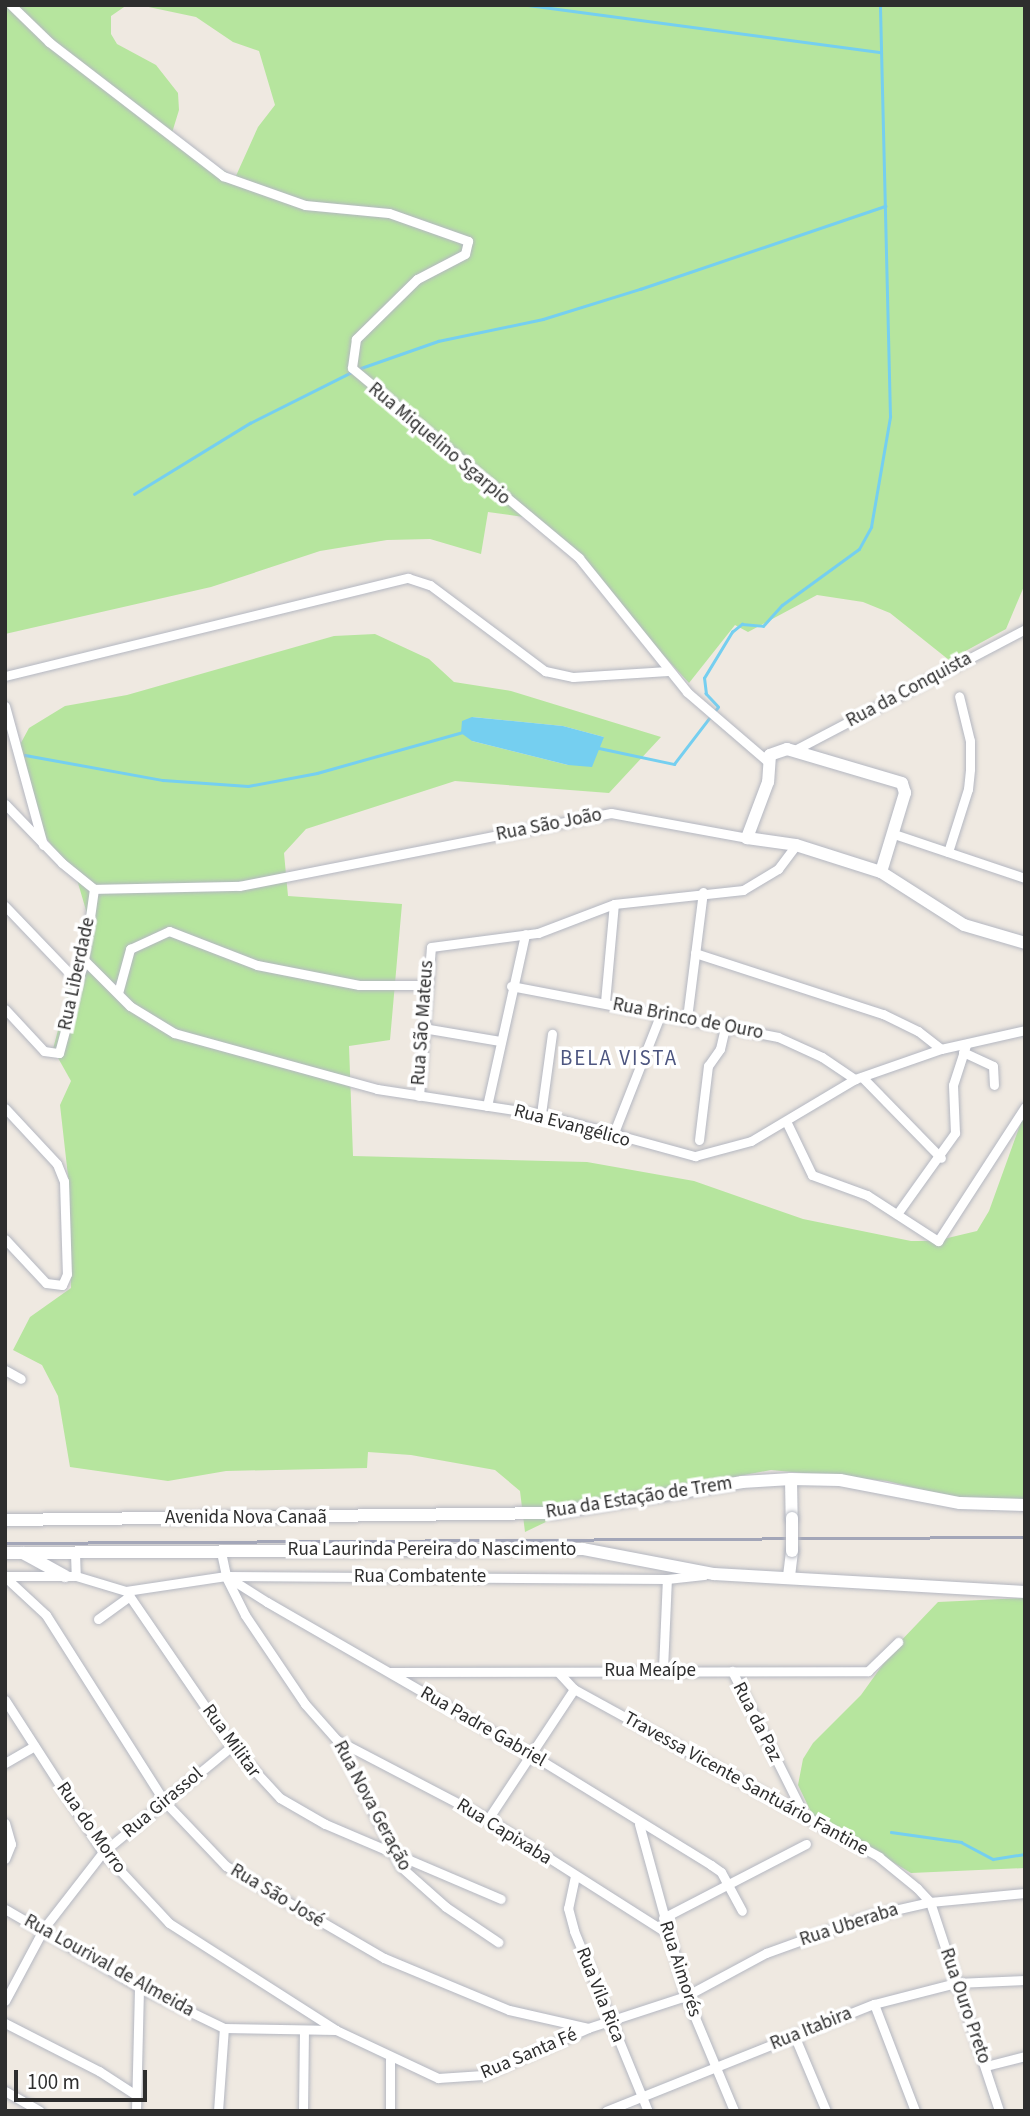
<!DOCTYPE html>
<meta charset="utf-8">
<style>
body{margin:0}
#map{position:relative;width:1030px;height:2116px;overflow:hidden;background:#efe9e1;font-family:"Source Sans 3",sans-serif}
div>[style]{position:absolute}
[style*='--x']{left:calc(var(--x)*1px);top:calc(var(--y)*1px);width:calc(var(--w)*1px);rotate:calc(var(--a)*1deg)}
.green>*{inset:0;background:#b6e59e}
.water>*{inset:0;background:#75cff0}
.stream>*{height:2.5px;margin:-1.25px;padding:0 1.25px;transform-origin:1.25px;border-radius:1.25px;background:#75cff0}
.roads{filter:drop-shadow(0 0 2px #b4b7c1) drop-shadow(0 0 2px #b4b7c1)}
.street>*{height:9px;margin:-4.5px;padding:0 4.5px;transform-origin:4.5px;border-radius:4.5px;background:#fff}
.secondary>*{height:12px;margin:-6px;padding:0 6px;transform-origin:6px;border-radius:6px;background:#fff}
.rail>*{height:2.5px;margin:-1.25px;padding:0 1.25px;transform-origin:1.25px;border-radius:1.25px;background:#a3a6b8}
.bridges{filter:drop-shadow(0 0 2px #b4b7c1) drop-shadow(0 0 2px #b4b7c1)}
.secondary-bridge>*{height:12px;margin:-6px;padding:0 6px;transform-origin:6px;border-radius:6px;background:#fff}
span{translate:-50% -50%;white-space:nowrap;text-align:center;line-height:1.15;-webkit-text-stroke:7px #fff;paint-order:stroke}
.street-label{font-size:19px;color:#2e2e2e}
.neighbourhood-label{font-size:21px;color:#4d5680;letter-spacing:2px}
.frame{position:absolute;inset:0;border:7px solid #2e2e2e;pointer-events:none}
.scale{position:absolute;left:14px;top:2070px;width:133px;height:32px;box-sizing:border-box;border:4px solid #2e2e2e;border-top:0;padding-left:9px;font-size:21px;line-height:24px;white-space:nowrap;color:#2e2e2e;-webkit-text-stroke:5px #fff;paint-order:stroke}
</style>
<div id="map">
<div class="green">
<div style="clip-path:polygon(5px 5px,127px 5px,111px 16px,111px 34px,117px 44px,156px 65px,178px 93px,179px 110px,171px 136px,235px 178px,258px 127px,275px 105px,259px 51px,233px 42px,196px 17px,139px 5px,1025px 5px,1025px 584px,1006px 629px,949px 660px,890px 613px,863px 602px,817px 595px,748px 632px,735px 625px,689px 683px,538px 519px,488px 512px,481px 554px,430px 539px,387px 540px,320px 551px,211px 587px,5px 634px)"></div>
<div style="clip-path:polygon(evenodd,375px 634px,429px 659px,454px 682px,511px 691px,661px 737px,609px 793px,455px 781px,306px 829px,284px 853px,288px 896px,402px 904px,390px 1040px,349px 1046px,353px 1156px,587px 1162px,694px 1181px,803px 1219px,911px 1241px,935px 1241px,977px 1231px,989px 1211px,1025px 1111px,1025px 1506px,972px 1502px,887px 1481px,771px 1470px,577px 1507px,525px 1532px,520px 1491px,495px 1470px,411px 1455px,368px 1452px,367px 1468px,226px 1471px,168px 1481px,70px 1467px,58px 1396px,42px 1365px,13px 1350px,30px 1317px,71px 1288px,69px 1185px,60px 1105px,71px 1081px,53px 1049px,88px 917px,78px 883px,33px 819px,16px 752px,29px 728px,65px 706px,127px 695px,334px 636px,375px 634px,473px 717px,563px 726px,604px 737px,568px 765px,472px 741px,473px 717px)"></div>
<div style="clip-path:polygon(1025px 1598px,1025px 1868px,911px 1873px,812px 1814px,798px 1785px,803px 1759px,813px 1743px,861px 1695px,896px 1646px,938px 1602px)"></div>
</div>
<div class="water">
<div style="clip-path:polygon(472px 717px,563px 726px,604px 737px,592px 767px,568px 765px,472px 741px,461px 733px,462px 721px)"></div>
</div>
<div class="stream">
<div style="--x:528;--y:5;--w:356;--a:7.6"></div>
<div style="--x:361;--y:368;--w:82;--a:-19.3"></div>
<div style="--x:438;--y:341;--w:107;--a:-11.8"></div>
<div style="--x:543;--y:319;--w:102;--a:-17.2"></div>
<div style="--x:640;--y:289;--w:259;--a:-18.7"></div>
<div style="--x:134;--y:494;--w:136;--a:-31.5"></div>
<div style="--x:250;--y:423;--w:114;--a:-26.6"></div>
<div style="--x:714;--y:712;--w:6;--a:-51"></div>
<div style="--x:718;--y:707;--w:18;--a:-133"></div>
<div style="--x:706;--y:694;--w:16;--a:-97"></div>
<div style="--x:704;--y:678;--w:54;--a:-58.7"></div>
<div style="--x:732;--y:632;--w:13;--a:-39"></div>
<div style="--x:742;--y:624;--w:21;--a:5"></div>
<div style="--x:763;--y:626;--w:28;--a:-48"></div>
<div style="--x:782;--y:605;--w:95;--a:-36"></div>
<div style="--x:859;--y:549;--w:25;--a:-61"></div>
<div style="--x:871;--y:527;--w:112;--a:-80.2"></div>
<div style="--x:890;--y:417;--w:412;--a:-91.4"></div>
<div style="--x:599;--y:748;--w:77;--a:12"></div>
<div style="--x:674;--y:764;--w:59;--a:-52.5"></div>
<div style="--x:25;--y:755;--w:140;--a:10.3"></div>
<div style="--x:163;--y:780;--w:85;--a:4"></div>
<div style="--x:248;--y:786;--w:70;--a:-10.7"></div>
<div style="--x:317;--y:773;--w:152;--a:-15.7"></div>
<div style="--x:891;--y:1832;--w:71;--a:8.1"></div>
<div style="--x:961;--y:1842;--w:36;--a:28"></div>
<div style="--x:993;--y:1859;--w:32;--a:-9"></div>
</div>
<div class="roads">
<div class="street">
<div style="--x:11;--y:5;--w:53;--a:44.2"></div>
<div style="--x:49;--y:42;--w:220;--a:37.6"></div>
<div style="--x:223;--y:176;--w:87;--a:19.5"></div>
<div style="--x:305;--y:205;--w:84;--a:5.4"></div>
<div style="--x:389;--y:213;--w:84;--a:19.5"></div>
<div style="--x:468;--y:241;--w:13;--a:103"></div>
<div style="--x:465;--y:254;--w:54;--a:152.5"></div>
<div style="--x:417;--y:279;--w:86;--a:135.5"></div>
<div style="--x:356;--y:339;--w:29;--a:98"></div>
<div style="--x:352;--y:368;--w:296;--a:39.9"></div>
<div style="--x:579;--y:558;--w:172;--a:51.1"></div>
<div style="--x:687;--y:692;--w:104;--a:40.7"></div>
<div style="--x:5;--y:676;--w:415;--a:-13.7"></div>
<div style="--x:408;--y:578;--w:23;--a:18"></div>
<div style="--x:430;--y:585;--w:144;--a:36.8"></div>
<div style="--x:545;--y:671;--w:29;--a:12"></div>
<div style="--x:573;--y:677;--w:95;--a:-3.6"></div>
<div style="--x:5;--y:706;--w:144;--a:74.7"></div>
<div style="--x:793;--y:751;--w:262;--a:-27.7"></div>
<div style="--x:5;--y:804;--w:82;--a:46"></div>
<div style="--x:62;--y:863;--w:41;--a:39.1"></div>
<div style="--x:894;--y:834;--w:138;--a:18.6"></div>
<div style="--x:948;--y:852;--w:66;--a:-72.4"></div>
<div style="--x:968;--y:789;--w:20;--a:-84"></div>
<div style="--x:970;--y:769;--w:28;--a:-90"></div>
<div style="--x:970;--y:741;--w:46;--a:-103.7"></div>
<div style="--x:94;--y:889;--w:145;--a:-1.2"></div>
<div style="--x:239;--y:886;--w:379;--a:-11.1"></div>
<div style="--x:611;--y:813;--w:138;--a:10.4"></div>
<div style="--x:5;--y:906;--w:105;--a:46.2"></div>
<div style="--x:695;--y:953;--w:198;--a:18"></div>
<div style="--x:883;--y:1014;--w:39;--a:26"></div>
<div style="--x:918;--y:1031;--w:29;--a:38"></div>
<div style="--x:84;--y:960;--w:65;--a:45"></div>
<div style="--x:130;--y:1006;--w:52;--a:31.5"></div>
<div style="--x:174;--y:1033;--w:211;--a:15.4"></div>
<div style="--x:377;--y:1089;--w:166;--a:8.7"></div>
<div style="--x:541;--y:1114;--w:160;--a:15.3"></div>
<div style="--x:695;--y:1156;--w:58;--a:-15"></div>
<div style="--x:751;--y:1141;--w:121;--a:-30.8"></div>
<div style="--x:855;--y:1079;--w:91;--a:-19.2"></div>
<div style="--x:941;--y:1049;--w:86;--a:-12.7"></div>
<div style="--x:511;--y:986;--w:272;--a:10.8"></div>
<div style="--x:778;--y:1037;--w:48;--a:24.4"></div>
<div style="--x:822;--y:1057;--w:40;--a:34"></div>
<div style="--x:118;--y:993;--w:46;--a:-74.7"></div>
<div style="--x:130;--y:949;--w:43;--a:-24.8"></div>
<div style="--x:169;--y:931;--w:94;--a:21.1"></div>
<div style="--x:257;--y:965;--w:104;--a:11.1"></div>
<div style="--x:359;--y:985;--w:66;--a:0"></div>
<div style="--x:605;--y:1002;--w:98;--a:-84.8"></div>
<div style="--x:5;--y:1009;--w:57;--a:47.1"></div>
<div style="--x:44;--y:1051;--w:15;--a:8"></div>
<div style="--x:59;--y:1053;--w:96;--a:-75"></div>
<div style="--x:84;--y:960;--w:72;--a:-82"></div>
<div style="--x:687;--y:1018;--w:127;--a:-82.8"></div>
<div style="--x:423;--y:1028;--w:78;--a:9.6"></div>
<div style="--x:963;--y:1052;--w:33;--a:25"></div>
<div style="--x:993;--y:1066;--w:19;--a:87"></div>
<div style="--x:862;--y:1077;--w:113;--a:45.7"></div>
<div style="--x:419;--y:1096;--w:149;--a:-85.4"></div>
<div style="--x:431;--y:947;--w:108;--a:-7.5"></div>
<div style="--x:538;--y:933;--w:81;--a:-20.9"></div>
<div style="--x:614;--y:904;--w:130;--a:-6.2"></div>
<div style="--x:743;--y:890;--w:41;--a:-31"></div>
<div style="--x:778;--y:869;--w:30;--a:-53"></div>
<div style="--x:487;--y:1106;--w:176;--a:-77.5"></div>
<div style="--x:5;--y:1108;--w:76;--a:47.1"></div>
<div style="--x:57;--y:1164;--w:18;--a:68"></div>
<div style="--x:64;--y:1181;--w:93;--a:88.2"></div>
<div style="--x:67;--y:1274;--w:12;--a:114"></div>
<div style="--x:62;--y:1285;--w:16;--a:-173"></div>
<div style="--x:46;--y:1283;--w:60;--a:-133"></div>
<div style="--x:541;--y:1114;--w:81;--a:-82.2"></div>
<div style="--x:786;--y:1121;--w:60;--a:64.3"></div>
<div style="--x:812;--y:1175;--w:59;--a:20"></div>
<div style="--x:867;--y:1195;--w:85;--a:32.9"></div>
<div style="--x:938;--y:1241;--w:160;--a:-57"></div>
<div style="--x:613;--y:1135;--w:131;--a:-68.5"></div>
<div style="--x:699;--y:1140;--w:75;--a:-83.1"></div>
<div style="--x:708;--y:1066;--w:21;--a:-55"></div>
<div style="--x:720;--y:1049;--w:26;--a:-77"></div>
<div style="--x:897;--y:1214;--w:100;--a:-54.4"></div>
<div style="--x:955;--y:1133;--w:48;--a:-92.4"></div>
<div style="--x:953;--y:1085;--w:42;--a:-72"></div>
<div style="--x:5;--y:1370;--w:18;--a:29"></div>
<div style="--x:221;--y:1552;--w:25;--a:78"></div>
<div style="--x:226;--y:1576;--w:49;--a:32.4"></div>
<div style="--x:267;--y:1602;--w:308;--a:30"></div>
<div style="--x:534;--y:1756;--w:208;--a:31.6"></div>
<div style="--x:711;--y:1865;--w:12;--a:35"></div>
<div style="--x:721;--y:1872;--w:44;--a:61.7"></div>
<div style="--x:75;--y:1553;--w:23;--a:88"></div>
<div style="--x:5;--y:1576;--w:71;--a:0"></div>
<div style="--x:76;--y:1576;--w:52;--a:16.7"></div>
<div style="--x:126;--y:1591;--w:188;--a:55.6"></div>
<div style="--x:232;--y:1746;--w:71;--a:47.3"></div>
<div style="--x:280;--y:1798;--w:52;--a:30"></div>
<div style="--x:325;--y:1824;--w:191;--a:23.1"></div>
<div style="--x:5;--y:1577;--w:56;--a:42.8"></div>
<div style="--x:46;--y:1615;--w:220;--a:57.6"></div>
<div style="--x:164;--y:1801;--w:90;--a:46.4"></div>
<div style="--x:226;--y:1866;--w:183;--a:30.2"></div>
<div style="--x:384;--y:1958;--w:135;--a:22.6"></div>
<div style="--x:509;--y:2010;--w:81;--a:12.8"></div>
<div style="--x:226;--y:1577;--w:42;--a:63.4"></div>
<div style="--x:245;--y:1615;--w:107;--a:56"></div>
<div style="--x:305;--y:1704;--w:48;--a:48.4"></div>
<div style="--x:337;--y:1740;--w:142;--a:63.3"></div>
<div style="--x:401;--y:1867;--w:60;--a:41.6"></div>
<div style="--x:446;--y:1907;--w:63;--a:33.9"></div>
<div style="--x:126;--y:1591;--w:101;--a:-8.5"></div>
<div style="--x:226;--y:1576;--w:441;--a:0.4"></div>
<div style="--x:667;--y:1579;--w:37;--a:-6"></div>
<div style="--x:98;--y:1619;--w:39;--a:-36"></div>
<div style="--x:663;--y:1669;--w:90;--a:-87.5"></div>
<div style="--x:732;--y:1671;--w:157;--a:63.4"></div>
<div style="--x:390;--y:1672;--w:478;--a:-0.1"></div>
<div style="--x:868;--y:1671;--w:42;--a:-44"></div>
<div style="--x:558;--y:1672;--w:23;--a:47"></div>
<div style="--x:574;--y:1689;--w:348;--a:28.8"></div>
<div style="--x:879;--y:1857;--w:49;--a:39.2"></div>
<div style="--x:917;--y:1888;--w:19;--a:47"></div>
<div style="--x:930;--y:1902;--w:220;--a:71.7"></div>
<div style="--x:5;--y:1700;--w:181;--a:57.2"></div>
<div style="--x:103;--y:1852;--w:97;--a:47.1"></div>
<div style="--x:169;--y:1923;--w:198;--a:32.6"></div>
<div style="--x:336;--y:2030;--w:113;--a:25.2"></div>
<div style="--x:438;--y:2078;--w:45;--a:-3.8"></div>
<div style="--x:483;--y:2075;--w:115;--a:-24.1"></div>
<div style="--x:588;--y:2028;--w:103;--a:-18.1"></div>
<div style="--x:686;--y:1996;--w:91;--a:-28.3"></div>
<div style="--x:766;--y:1953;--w:109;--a:-19.9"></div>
<div style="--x:868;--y:1916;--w:64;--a:-12.7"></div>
<div style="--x:930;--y:1902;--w:95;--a:-5.4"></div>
<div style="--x:337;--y:1740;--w:170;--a:27.6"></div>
<div style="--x:488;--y:1819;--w:212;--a:32.5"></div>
<div style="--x:5;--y:1763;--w:34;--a:-30"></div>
<div style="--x:488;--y:1819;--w:156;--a:-56.5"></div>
<div style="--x:5;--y:1823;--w:22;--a:74"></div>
<div style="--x:11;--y:1844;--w:16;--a:112"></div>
<div style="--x:639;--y:1824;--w:178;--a:74.7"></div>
<div style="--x:686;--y:1996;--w:125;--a:67.3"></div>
<div style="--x:575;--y:1876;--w:33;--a:102"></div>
<div style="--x:568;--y:1908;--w:24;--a:75"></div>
<div style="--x:574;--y:1931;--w:195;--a:67.7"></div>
<div style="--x:5;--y:1909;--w:155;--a:30.2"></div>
<div style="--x:139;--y:1987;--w:94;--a:25.8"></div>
<div style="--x:224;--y:2028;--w:112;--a:1"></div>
<div style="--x:663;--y:1918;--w:161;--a:-27.4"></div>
<div style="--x:5;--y:2001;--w:83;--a:-61.9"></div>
<div style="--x:44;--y:1928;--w:96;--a:-52.2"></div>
<div style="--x:103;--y:1852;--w:167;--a:-39.4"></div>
<div style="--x:874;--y:2004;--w:115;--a:69"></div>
<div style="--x:5;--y:2023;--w:106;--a:27.1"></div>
<div style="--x:99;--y:2071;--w:44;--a:33"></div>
<div style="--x:794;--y:2035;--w:82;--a:67.2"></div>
<div style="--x:986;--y:2066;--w:40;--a:-14.4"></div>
<div style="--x:5;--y:2091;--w:40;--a:29.7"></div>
<div style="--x:136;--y:2111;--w:124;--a:-88.6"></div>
<div style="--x:218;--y:2111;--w:83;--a:-85.9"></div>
<div style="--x:303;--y:2111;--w:78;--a:-89.3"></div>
<div style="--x:390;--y:2111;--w:52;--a:-90"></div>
<div style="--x:606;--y:2111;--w:289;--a:-21.8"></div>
<div style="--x:874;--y:2004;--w:85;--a:-14.4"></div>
<div style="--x:956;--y:1983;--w:69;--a:-2.5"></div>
</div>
<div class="secondary">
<div style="--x:881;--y:872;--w:83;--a:-73.1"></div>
<div style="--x:905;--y:793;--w:10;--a:-107"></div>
<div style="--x:902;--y:783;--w:120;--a:-163.5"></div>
<div style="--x:787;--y:749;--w:18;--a:161"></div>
<div style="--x:770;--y:755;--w:27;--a:94"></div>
<div style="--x:768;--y:782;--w:60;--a:110.6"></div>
<div style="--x:747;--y:838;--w:49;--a:8.1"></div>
<div style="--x:796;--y:845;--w:89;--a:17.6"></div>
<div style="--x:881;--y:872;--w:98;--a:32.6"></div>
<div style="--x:964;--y:925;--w:64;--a:16.4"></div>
<div style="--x:791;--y:1479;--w:39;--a:89"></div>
<div style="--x:5;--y:1520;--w:548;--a:-0.73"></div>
<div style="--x:553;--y:1513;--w:192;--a:-9.3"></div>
<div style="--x:742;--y:1482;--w:49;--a:-3.5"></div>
<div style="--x:791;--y:1479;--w:49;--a:1.2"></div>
<div style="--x:840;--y:1480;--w:122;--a:10.9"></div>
<div style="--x:960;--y:1503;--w:65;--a:1.8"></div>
<div style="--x:5;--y:1553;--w:578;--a:-0.4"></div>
<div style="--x:583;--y:1549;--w:133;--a:10.8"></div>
<div style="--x:714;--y:1574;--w:312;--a:3.3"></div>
<div style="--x:23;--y:1553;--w:48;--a:28.7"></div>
<div style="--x:789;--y:1576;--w:25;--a:-83"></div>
</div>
</div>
<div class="rail">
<div style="--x:5;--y:1543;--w:1020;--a:-0.34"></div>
</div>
<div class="bridges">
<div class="secondary-bridge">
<div style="--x:792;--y:1518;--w:33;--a:90"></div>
</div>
</div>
<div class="street-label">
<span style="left:439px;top:444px;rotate:40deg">Rua Miquelino Sgarpio</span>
<span style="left:909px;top:690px;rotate:-28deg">Rua da Conquista</span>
<span style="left:549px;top:825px;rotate:-11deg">Rua São João</span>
<span style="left:77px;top:974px;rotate:-78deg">Rua Liberdade</span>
<span style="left:688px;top:1019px;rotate:11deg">Rua Brinco de Ouro</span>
<span style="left:423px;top:1023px;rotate:-86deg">Rua São Mateus</span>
<span style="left:572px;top:1126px;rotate:15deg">Rua Evangélico</span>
<span style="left:639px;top:1498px;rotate:-9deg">Rua da Estação de Trem</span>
<span style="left:246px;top:1518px">Avenida Nova Canaã</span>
<span style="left:432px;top:1550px">Rua Laurinda Pereira do Nascimento</span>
<span style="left:420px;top:1577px">Rua Combatente</span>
<span style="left:650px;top:1671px">Rua Meaípe</span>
<span style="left:757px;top:1722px;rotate:63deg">Rua da Paz</span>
<span style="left:483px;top:1727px;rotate:30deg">Rua Padre Gabriel</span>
<span style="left:231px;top:1741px;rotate:54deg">Rua Militar</span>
<span style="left:746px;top:1784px;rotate:29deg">Travessa Vicente Santuário Fantine</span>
<span style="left:163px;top:1803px;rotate:-40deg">Rua Girassol</span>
<span style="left:372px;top:1806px;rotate:62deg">Rua Nova Geração</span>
<span style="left:91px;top:1828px;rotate:55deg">Rua do Morro</span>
<span style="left:504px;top:1832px;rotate:32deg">Rua Capixaba</span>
<span style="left:277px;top:1896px;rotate:31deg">Rua São José</span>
<span style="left:849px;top:1925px;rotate:-18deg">Rua Uberaba</span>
<span style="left:109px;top:1966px;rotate:29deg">Rua Lourival de Almeida</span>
<span style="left:680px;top:1969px;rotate:72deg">Rua Aimorés</span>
<span style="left:600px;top:1995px;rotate:68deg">Rua Vila Rica</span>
<span style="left:965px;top:2006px;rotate:71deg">Rua Ouro Preto</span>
<span style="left:811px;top:2029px;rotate:-22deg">Rua Itabira</span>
<span style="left:529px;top:2054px;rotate:-23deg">Rua Santa Fé</span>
</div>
<div class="neighbourhood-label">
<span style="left:619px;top:1058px">BELA VISTA</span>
</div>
<div class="frame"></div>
<div class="scale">100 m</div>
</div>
